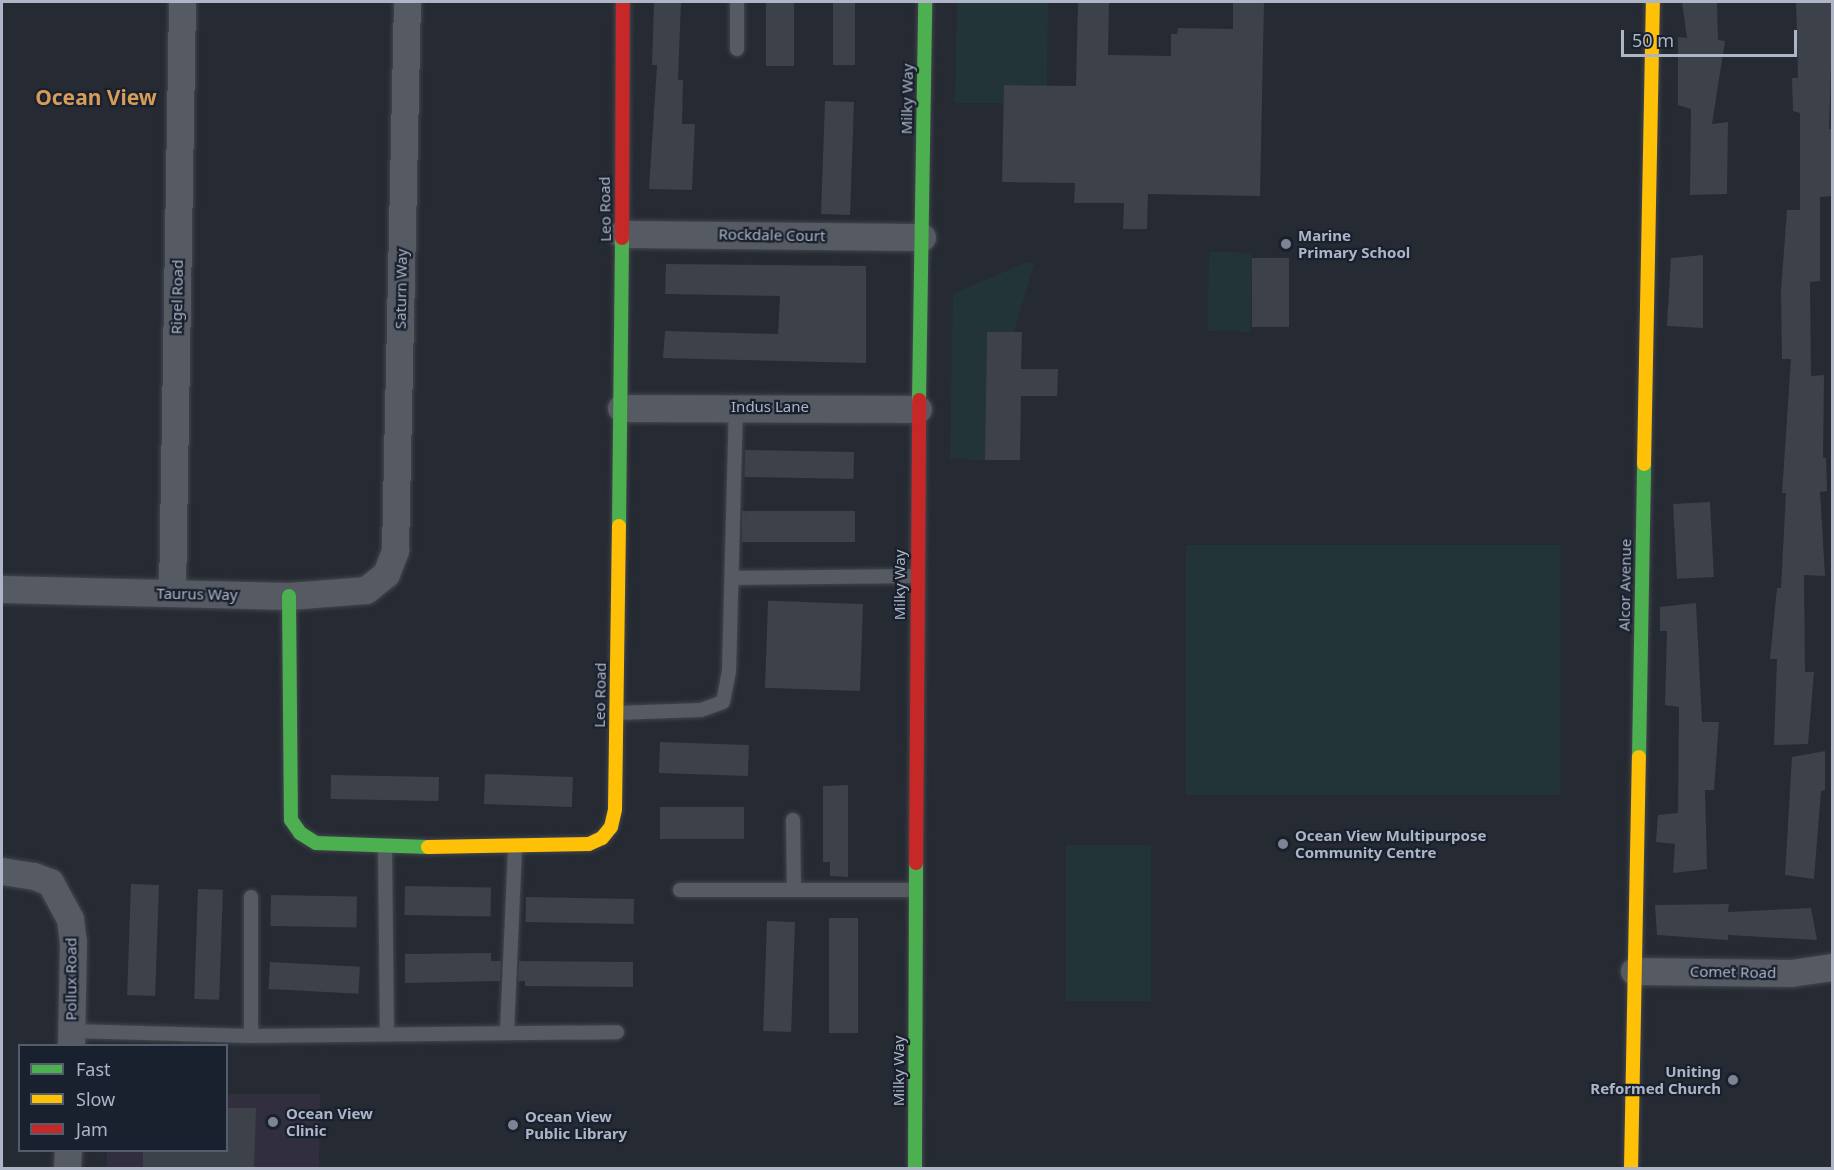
<!DOCTYPE html>
<style>
body{margin:0}
#map{position:relative;width:1834px;height:1170px;overflow:hidden;background:#262a33;font-family:"Noto Sans",sans-serif}
div>[style]{position:absolute}
[style*='--x']{left:calc(var(--x)*1px);top:calc(var(--y)*1px);width:calc(var(--w)*1px);rotate:calc(var(--a)*1deg)}
.medical>*{inset:0;background:#312f3d}
.green>*{inset:0;background:#233439;transform-origin:0 0}
.building>*{inset:0;background:#3d414a;transform-origin:0 0}
.roads{filter:drop-shadow(0 0 2px #42454c) drop-shadow(0 0 2px #42454c)}
.lane>*{height:14px;margin:-7px;padding:0 7px;transform-origin:7px;border-radius:7px;background:#565a62}
.street>*{height:27px;margin:-13.5px;padding:0 13.5px;transform-origin:13.5px;border-radius:13.5px;background:#565a62}
.fast>*{height:14px;margin:-7px;padding:0 7px;transform-origin:7px;border-radius:7px;background:#4caf50}
.slow>*{height:14px;margin:-7px;padding:0 7px;transform-origin:7px;border-radius:7px;background:#ffc107}
.jam>*{height:14px;margin:-7px;padding:0 7px;transform-origin:7px;border-radius:7px;background:#c62828}
.dots>*{width:16px;height:16px;translate:-50% -50%;box-sizing:border-box;border:3px solid #19202e;border-radius:50%}
span{translate:-50% -50%;white-space:nowrap;text-align:center;line-height:1.15;-webkit-text-stroke:4.5px #19202e;paint-order:stroke}
.street-label{font-size:15px;color:#aeb5c6}
.poi-label{font-size:15px;color:#aeb5c6;font-weight:700}
.left{translate:0 -50%;text-align:left}
.right{translate:-100% -50%;text-align:right}
.district-label{font-size:21px;color:#d79c59;font-weight:700}
.frame{position:absolute;inset:0;border:3px solid #aeb5c6;pointer-events:none}
.legend{position:absolute;left:18px;top:1044px;width:210px;height:108px;box-sizing:border-box;background:#19202e;border:2px solid #555c6b;margin:0;padding:8px 10px;list-style:none;font-size:18px;color:#aeb5c6}
.legend li{display:flex;align-items:center;gap:12px;height:30px}
.legend b{width:30px;border:2px solid #555c6b}
.scale{position:absolute;left:1621px;top:30px;width:176px;height:27px;box-sizing:border-box;border:3px solid #aeb5c6;border-top:0;padding-left:8px;font-size:18px;line-height:21px;white-space:nowrap;color:#aeb5c6;-webkit-text-stroke:4px #19202e;paint-order:stroke}
</style>
<div id="map">
<div class="medical">
<div style="clip-path:polygon(227px 1094px,320px 1094px,319px 1168px,107px 1168px,107px 1151px,226px 1150px)"></div>
</div>
<div class="green">
<div style="clip-path:polygon(957px 2px,1048px 2px,1047px 86px,1004px 85px,1004px 103px,955px 103px)"></div>
<div style="left:1209px;top:252px;width:43px;height:79px;rotate:1deg"></div>
<div style="clip-path:polygon(1027px 262px,1034px 264px,1014px 332px,987px 332px,985px 460px,950px 459px,953px 294px)"></div>
<div style="left:1186px;top:545px;width:374px;height:250px"></div>
<div style="left:1066px;top:845px;width:85px;height:156px"></div>
</div>
<div class="building">
<div style="clip-path:polygon(654px 2px,681px 2px,678px 80px,683px 80px,682px 124px,695px 124px,692px 190px,649px 189px,657px 65px,652px 65px)"></div>
<div style="left:766px;top:2px;width:28px;height:64px"></div>
<div style="left:833px;top:2px;width:22px;height:63px"></div>
<div style="clip-path:polygon(1078px 2px,1109px 2px,1108px 55px,1171px 56px,1171px 34px,1177px 34px,1178px 28px,1233px 29px,1233px 2px,1264px 2px,1260px 196px,1148px 194px,1147px 229px,1123px 229px,1124px 203px,1074px 203px,1075px 183px,1002px 182px,1004px 85px,1076px 86px)"></div>
<div style="clip-path:polygon(1682px 2px,1717px 2px,1718px 40px,1725px 41px,1712px 124px,1728px 122px,1727px 194px,1690px 195px,1691px 109px,1678px 105px,1678px 37px,1687px 38px)"></div>
<div style="clip-path:polygon(1796px 2px,1833px 2px,1829px 129px,1833px 129px,1833px 196px,1820px 197px,1820px 281px,1810px 282px,1811px 376px,1824px 375px,1823px 458px,1826px 458px,1827px 491px,1820px 492px,1825px 576px,1804px 575px,1805px 672px,1814px 672px,1808px 744px,1774px 745px,1777px 659px,1770px 659px,1777px 588px,1781px 588px,1786px 493px,1782px 493px,1791px 359px,1782px 359px,1781px 291px,1787px 210px,1800px 210px,1800px 113px,1793px 111px,1792px 78px,1798px 78px)"></div>
<div style="left:825px;top:101px;width:29px;height:113px;rotate:2deg"></div>
<div style="clip-path:polygon(1703px 255px,1703px 328px,1667px 326px,1671px 258px)"></div>
<div style="left:1252px;top:258px;width:37px;height:69px"></div>
<div style="clip-path:polygon(666px 264px,866px 266px,866px 363px,663px 358px,665px 331px,778px 334px,780px 296px,665px 294px)"></div>
<div style="clip-path:polygon(987px 332px,1022px 332px,1021px 369px,1058px 369px,1057px 396px,1021px 396px,1020px 460px,985px 460px)"></div>
<div style="left:745px;top:450px;width:109px;height:27px;rotate:1deg"></div>
<div style="left:1710px;top:502px;width:75px;height:37px;rotate:87deg"></div>
<div style="left:855px;top:511px;width:31px;height:113px;rotate:90deg"></div>
<div style="clip-path:polygon(1696px 603px,1702px 722px,1719px 722px,1714px 790px,1705px 790px,1707px 869px,1673px 873px,1675px 844px,1656px 842px,1658px 815px,1678px 813px,1679px 707px,1665px 705px,1667px 631px,1660px 631px,1660px 607px)"></div>
<div style="left:863px;top:604px;width:87px;height:95px;rotate:92deg"></div>
<div style="left:660px;top:742px;width:89px;height:31px;rotate:2deg"></div>
<div style="clip-path:polygon(1825px 751px,1825px 790px,1821px 791px,1814px 879px,1785px 875px,1792px 757px)"></div>
<div style="left:485px;top:774px;width:88px;height:30px;rotate:2deg"></div>
<div style="left:331px;top:775px;width:108px;height:24px;rotate:1deg"></div>
<div style="clip-path:polygon(848px 785px,848px 877px,830px 876px,830px 862px,823px 862px,823px 786px)"></div>
<div style="left:744px;top:807px;width:32px;height:84px;rotate:90deg"></div>
<div style="left:131px;top:884px;width:28px;height:111px;rotate:2deg"></div>
<div style="left:405px;top:886px;width:86px;height:29px;rotate:1deg"></div>
<div style="left:198px;top:889px;width:25px;height:110px;rotate:2deg"></div>
<div style="left:271px;top:895px;width:86px;height:31px;rotate:1deg"></div>
<div style="left:526px;top:897px;width:108px;height:25px;rotate:1deg"></div>
<div style="clip-path:polygon(1729px 904px,1728px 912px,1811px 908px,1817px 940px,1728px 935px,1728px 940px,1657px 935px,1655px 905px)"></div>
<div style="left:829px;top:918px;width:29px;height:115px"></div>
<div style="left:767px;top:921px;width:28px;height:110px;rotate:2deg"></div>
<div style="clip-path:polygon(491px 953px,491px 961px,501px 961px,500px 981px,405px 983px,405px 954px)"></div>
<div style="clip-path:polygon(519px 961px,633px 962px,633px 987px,525px 986px,525px 981px,518px 981px)"></div>
<div style="left:270px;top:962px;width:90px;height:27px;rotate:3deg"></div>
<div style="clip-path:polygon(226px 1108px,256px 1108px,254px 1168px,143px 1168px,143px 1150px,226px 1150px)"></div>
</div>
<div class="roads">
<div class="lane">
<div style="--x:737;--y:49;--w:47;--a:-90"></div>
<div style="--x:732;--y:578;--w:184;--a:-0.6"></div>
<div style="--x:616;--y:713;--w:85;--a:-2"></div>
<div style="--x:701;--y:710;--w:23;--a:-20"></div>
<div style="--x:723;--y:702;--w:32;--a:-79"></div>
<div style="--x:729;--y:671;--w:264;--a:-88.5"></div>
<div style="--x:793;--y:820;--w:70;--a:89.2"></div>
<div style="--x:385;--y:847;--w:185;--a:89.4"></div>
<div style="--x:680;--y:890;--w:235;--a:0"></div>
<div style="--x:71;--y:1031;--w:180;--a:1.6"></div>
<div style="--x:251;--y:1036;--w:366;--a:-0.6"></div>
<div style="--x:507;--y:1032;--w:185;--a:-87.5"></div>
<div style="--x:251;--y:1036;--w:139;--a:-90"></div>
</div>
<div class="street">
<div style="--x:622;--y:234;--w:300;--a:0.6"></div>
<div style="--x:621;--y:408;--w:297;--a:0.2"></div>
<div style="--x:2;--y:589;--w:287;--a:1.4"></div>
<div style="--x:289;--y:596;--w:77;--a:-4.5"></div>
<div style="--x:366;--y:590;--w:26;--a:-39"></div>
<div style="--x:386;--y:574;--w:26;--a:-69"></div>
<div style="--x:395;--y:550;--w:548;--a:-88.75"></div>
<div style="--x:172;--y:593;--w:591;--a:-89.03"></div>
<div style="--x:2;--y:871;--w:32;--a:9"></div>
<div style="--x:34;--y:876;--w:17;--a:21"></div>
<div style="--x:50;--y:882;--w:42;--a:61.6"></div>
<div style="--x:70;--y:919;--w:23;--a:83"></div>
<div style="--x:73;--y:942;--w:104;--a:91.1"></div>
<div style="--x:1634;--y:971;--w:157;--a:0.7"></div>
<div style="--x:1791;--y:973;--w:41;--a:-8.3"></div>
<div style="--x:67;--y:1168;--w:18;--a:-87"></div>
</div>
<div class="fast">
<div style="--x:919;--y:400;--w:398;--a:-89.1"></div>
<div style="--x:619;--y:526;--w:288;--a:-89.4"></div>
<div style="--x:289;--y:596;--w:224;--a:89.5"></div>
<div style="--x:291;--y:820;--w:16;--a:55"></div>
<div style="--x:300;--y:833;--w:19;--a:32"></div>
<div style="--x:316;--y:843;--w:112;--a:2"></div>
<div style="--x:1639;--y:757;--w:293;--a:-89"></div>
<div style="--x:915;--y:1168;--w:305;--a:-89.8"></div>
</div>
<div class="slow">
<div style="--x:1644;--y:464;--w:462;--a:-88.9"></div>
<div style="--x:428;--y:847;--w:161;--a:-1.1"></div>
<div style="--x:589;--y:844;--w:14;--a:-25"></div>
<div style="--x:602;--y:838;--w:14;--a:-51"></div>
<div style="--x:611;--y:827;--w:18;--a:-77"></div>
<div style="--x:615;--y:809;--w:283;--a:-89.2"></div>
<div style="--x:1631;--y:1168;--w:411;--a:-88.9"></div>
</div>
<div class="jam">
<div style="--x:622;--y:238;--w:236;--a:-89.8"></div>
<div style="--x:916;--y:863;--w:463;--a:-89.6"></div>
</div>
</div>
<div class="dots">
<div style="left:1286px;top:244px;background:#7e8493"></div>
<div style="left:1283px;top:844px;background:#7e8493"></div>
<div style="left:1733px;top:1080px;background:#7e8493"></div>
<div style="left:273px;top:1122px;background:#7e8493"></div>
<div style="left:513px;top:1125px;background:#7e8493"></div>
</div>
<div class="street-label">
<span style="left:907px;top:99px;rotate:-89deg">Milky Way</span>
<span style="left:605px;top:209px;rotate:-91deg">Leo Road</span>
<span style="left:772px;top:235px;rotate:1deg">Rockdale Court</span>
<span style="left:401px;top:289px;rotate:-89deg">Saturn Way</span>
<span style="left:177px;top:297px;rotate:-89deg">Rigel Road</span>
<span style="left:770px;top:407px">Indus Lane</span>
<span style="left:900px;top:585px;rotate:-90deg">Milky Way</span>
<span style="left:1625px;top:585px;rotate:-89deg">Alcor Avenue</span>
<span style="left:197px;top:594px;rotate:1deg">Taurus Way</span>
<span style="left:600px;top:695px;rotate:-89deg">Leo Road</span>
<span style="left:1733px;top:972px;rotate:1deg">Comet Road</span>
<span style="left:71px;top:979px;rotate:-90deg">Pollux Road</span>
<span style="left:899px;top:1071px;rotate:-90deg">Milky Way</span>
</div>
<div class="poi-label">
<span class="left" style="left:1298px;top:244px">Marine<br>Primary School</span>
<span class="left" style="left:1295px;top:844px">Ocean View Multipurpose<br>Community Centre</span>
<span class="right" style="left:1721px;top:1080px">Uniting<br>Reformed Church</span>
<span class="left" style="left:286px;top:1122px">Ocean View<br>Clinic</span>
<span class="left" style="left:525px;top:1125px">Ocean View<br>Public Library</span>
</div>
<div class="district-label">
<span style="left:96px;top:97px">Ocean View</span>
</div>
<div class="frame"></div>
<ul class="legend">
<li><b style="height:8px;background:#4caf50"></b>Fast</li>
<li><b style="height:8px;background:#ffc107"></b>Slow</li>
<li><b style="height:8px;background:#c62828"></b>Jam</li>
</ul>
<div class="scale">50 m</div>
</div>
